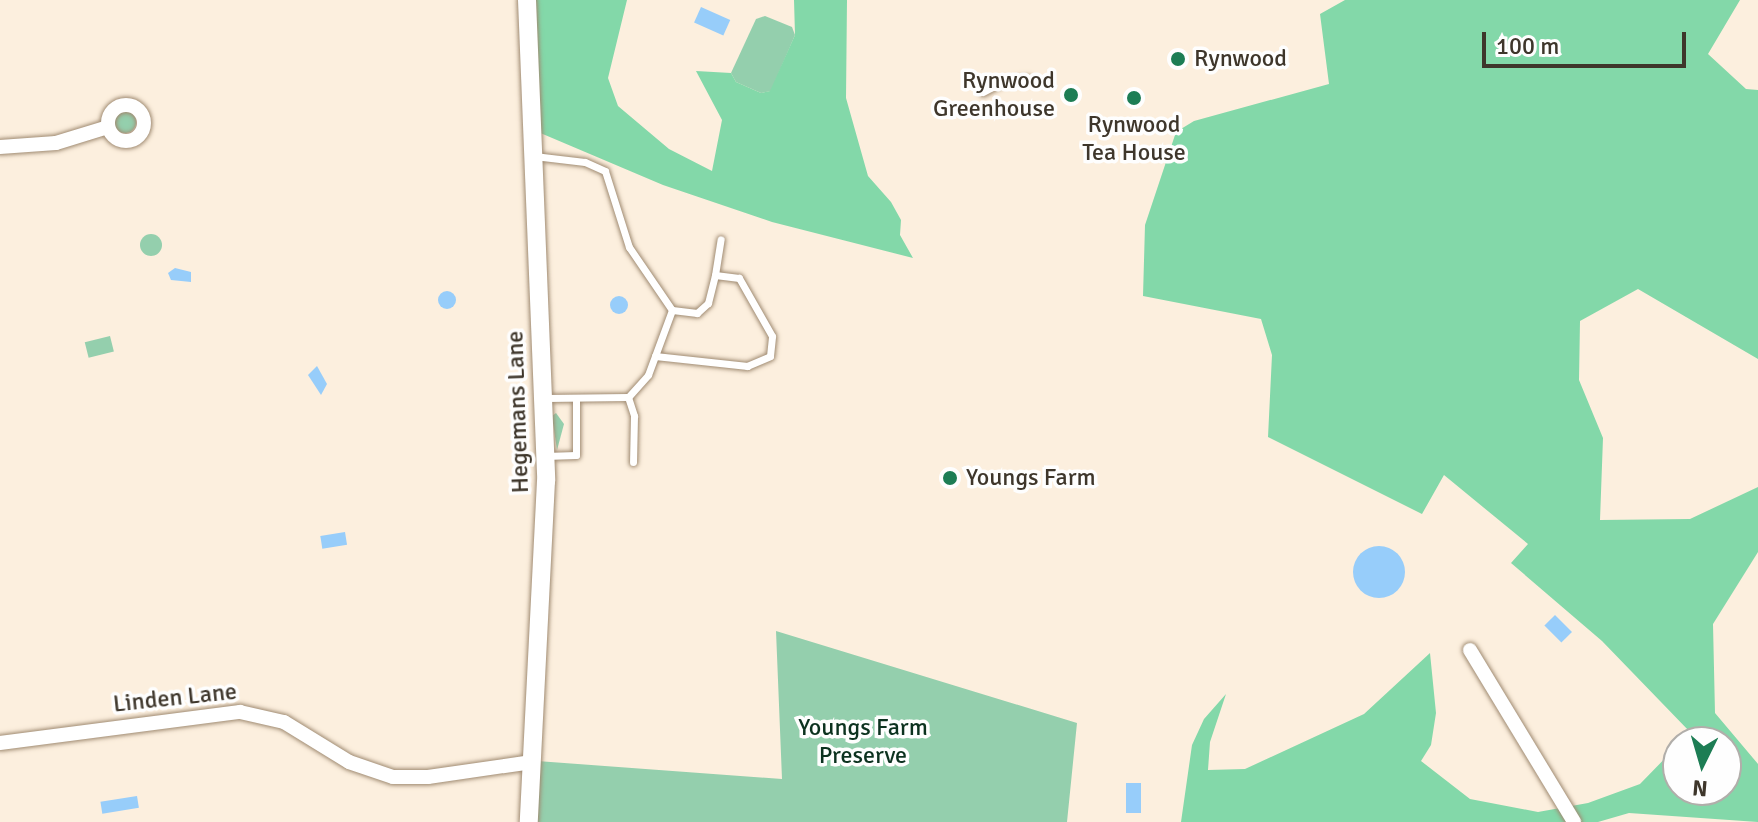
<!DOCTYPE html>
<style>
body{margin:0}
#map{position:relative;width:1758px;height:822px;overflow:hidden;background:#fcefde;font-family:Signika,sans-serif}
div>[style]{position:absolute}
[style*='--x']{left:calc(var(--x)*1px);top:calc(var(--y)*1px);width:calc(var(--w)*1px);rotate:calc(var(--a)*1deg)}
.green>*{inset:0;background:#94cfad;transform-origin:0 0}
.round{border-radius:50%}
.forest>*{inset:0;background:#83d8a9}
.water>*{inset:0;background:#97cdfa;transform-origin:0 0}
.roads{filter:drop-shadow(0 0 2px #a08b72) drop-shadow(0 0 2px #a08b72)}
.service>*{height:7px;margin:-3.5px;padding:0 3.5px;transform-origin:3.5px;border-radius:3.5px;background:#fff}
.minor>*{height:14px;margin:-7px;padding:0 7px;transform-origin:7px;border-radius:7px;background:#fff}
.minor>.ring{margin:-7px;padding:0;box-sizing:content-box;background:none;border:14px solid #fff;border-radius:50%}
.tertiary>*{height:18px;margin:-9px;padding:0 9px;transform-origin:9px;border-radius:9px;background:#fff}
.dots>*{width:22px;height:22px;translate:-50% -50%;box-sizing:border-box;border:4px solid #fefefe;border-radius:50%}
span{translate:-50% -50%;white-space:nowrap;text-align:center;line-height:1.15;-webkit-text-stroke:7px #fefefe;paint-order:stroke}
.poi-label{font-size:24px;color:#3e362b}
.left{translate:0 -50%;text-align:left}
.right{translate:-100% -50%;text-align:right}
.street-label{font-size:24px;color:#3e362b}
.park-label{font-size:24px;color:#0c321f}
.north{position:absolute;left:1662px;top:726px;width:80px;height:80px;box-sizing:border-box;background:#fefefe;border:2px solid #b1aeaa;border-radius:50%;rotate:185deg;font-size:22px;font-weight:700;line-height:32px;text-align:center;color:#3e362b}
.north::after{content:'';display:block;margin:auto;width:28px;height:36px;background:#1d7d54;clip-path:polygon(50% 0,100% 100%,50% 72%,0 100%)}
.scale{position:absolute;left:1482px;top:32px;width:204px;height:36px;box-sizing:border-box;border:4px solid #3e362b;border-top:0;padding-left:10px;font-size:24px;line-height:28px;white-space:nowrap;color:#3e362b;-webkit-text-stroke:6px #fefefe;paint-order:stroke}
</style>
<div id="map">
<div class="green">
<div style="clip-path:polygon(765px 16px,792px 27px,795px 35px,771px 91px,761px 93px,736px 82px,731px 73px,756px 19px)"></div>
<div class="round" style="left:114px;top:111px;width:22px;height:22px"></div>
<div class="round" style="left:140px;top:234px;width:22px;height:22px"></div>
<div style="left:110px;top:336px;width:16px;height:26px;rotate:76deg"></div>
<div style="clip-path:polygon(556px 413px,564px 424px,557px 450px,552px 416px)"></div>
<div style="clip-path:polygon(776px 631px,1077px 723px,1067px 822px,535px 822px,537px 761px,782px 779px)"></div>
</div>
<div class="forest">
<div style="clip-path:polygon(535px 0,627px 0,608px 78px,618px 106px,669px 149px,712px 171px,722px 120px,696px 71px,731px 73px,736px 82px,761px 93px,770px 91px,795px 35px,794px 0,847px 0,846px 98px,868px 176px,891px 202px,901px 220px,900px 235px,913px 258px,772px 222px,663px 185px,538px 132px)"></div>
<div style="clip-path:polygon(1345px 0,1740px 0,1708px 54px,1746px 89px,1758px 90px,1758px 359px,1638px 289px,1580px 321px,1579px 380px,1603px 438px,1600px 520px,1690px 519px,1758px 487px,1758px 552px,1713px 624px,1715px 713px,1758px 764px,1758px 822px,1629px 813px,1598px 822px,1181px 822px,1192px 745px,1204px 719px,1226px 694px,1210px 742px,1208px 770px,1245px 769px,1364px 714px,1430px 653px,1436px 713px,1431px 745px,1421px 761px,1470px 799px,1538px 812px,1588px 803px,1640px 784px,1678px 745px,1678px 790px,1726px 790px,1726px 742px,1681px 742px,1690px 732px,1602px 641px,1511px 563px,1528px 544px,1444px 475px,1422px 514px,1268px 437px,1272px 355px,1261px 319px,1143px 296px,1145px 225px,1176px 132px,1194px 121px,1329px 84px,1320px 14px)"></div>
</div>
<div class="water">
<div style="left:701px;top:7px;width:32px;height:17px;rotate:24deg"></div>
<div style="clip-path:polygon(175px 268px,191px 272px,191px 282px,171px 280px,168px 273px)"></div>
<div class="round" style="left:438px;top:291px;width:18px;height:18px"></div>
<div class="round" style="left:610px;top:296px;width:18px;height:18px"></div>
<div style="clip-path:polygon(317px 366px,327px 384px,321px 395px,308px 375px)"></div>
<div style="left:345px;top:532px;width:13px;height:25px;rotate:81deg"></div>
<div class="round" style="left:1353px;top:546px;width:52px;height:52px"></div>
<div style="left:1555px;top:615px;width:24px;height:15px;rotate:45deg"></div>
<div style="left:1126px;top:783px;width:15px;height:30px"></div>
<div style="left:137px;top:796px;width:12px;height:37px;rotate:81deg"></div>
</div>
<div class="roads">
<div class="service">
<div style="--x:983;--y:92;--w:21;--a:-28"></div>
<div style="--x:1002;--y:82;--w:26;--a:-7"></div>
<div style="--x:534;--y:156;--w:51;--a:6.7"></div>
<div style="--x:585;--y:162;--w:22;--a:24"></div>
<div style="--x:605;--y:171;--w:80;--a:72.5"></div>
<div style="--x:629;--y:247;--w:76;--a:55.7"></div>
<div style="--x:672;--y:310;--w:69;--a:110.3"></div>
<div style="--x:648;--y:375;--w:30;--a:132"></div>
<div style="--x:628;--y:397;--w:82;--a:179.3"></div>
<div style="--x:715;--y:275;--w:36;--a:-81"></div>
<div style="--x:655;--y:356;--w:93;--a:6.2"></div>
<div style="--x:747;--y:366;--w:25;--a:-23"></div>
<div style="--x:770;--y:356;--w:20;--a:-84"></div>
<div style="--x:772;--y:336;--w:67;--a:-119.6"></div>
<div style="--x:739;--y:278;--w:24;--a:-173"></div>
<div style="--x:715;--y:275;--w:29;--a:104"></div>
<div style="--x:708;--y:303;--w:15;--a:138"></div>
<div style="--x:697;--y:313;--w:25;--a:-173"></div>
<div style="--x:628;--y:397;--w:20;--a:72"></div>
<div style="--x:634;--y:416;--w:46;--a:91.2"></div>
<div style="--x:545;--y:456;--w:31;--a:-2"></div>
<div style="--x:576;--y:455;--w:57;--a:-90"></div>
</div>
<div class="minor">
<div class="ring" style="left:108px;top:105px;width:22px;height:22px"></div>
<div style="--x:0;--y:147;--w:56;--a:-4.1"></div>
<div style="--x:56;--y:143;--w:54;--a:-17.1"></div>
<div style="--x:1470;--y:650;--w:201;--a:58.8"></div>
<div style="--x:0;--y:743;--w:242;--a:-7.4"></div>
<div style="--x:240;--y:712;--w:45;--a:12.8"></div>
<div style="--x:284;--y:722;--w:76;--a:31.6"></div>
<div style="--x:349;--y:762;--w:46;--a:18.8"></div>
<div style="--x:393;--y:777;--w:35;--a:0"></div>
<div style="--x:428;--y:777;--w:105;--a:-8.2"></div>
</div>
<div class="tertiary">
<div style="--x:527;--y:0;--w:481;--a:87.7"></div>
<div style="--x:546;--y:481;--w:341;--a:92.9"></div>
</div>
</div>
<div class="dots">
<div style="left:1178px;top:59px;background:#1d7d54"></div>
<div style="left:1071px;top:95px;background:#1d7d54"></div>
<div style="left:1134px;top:98px;background:#1d7d54"></div>
<div style="left:950px;top:478px;background:#1d7d54"></div>
</div>
<div class="poi-label">
<span class="left" style="left:1194px;top:59px">Rynwood</span>
<span class="right" style="left:1055px;top:95px">Rynwood<br>Greenhouse</span>
<span style="left:1134px;top:139px">Rynwood<br>Tea House</span>
<span class="left" style="left:966px;top:478px">Youngs Farm</span>
</div>
<div class="street-label">
<span style="left:518px;top:412px;rotate:-92deg">Hegemans Lane</span>
<span style="left:175px;top:698px;rotate:-6deg">Linden Lane</span>
</div>
<div class="park-label">
<span style="left:863px;top:742px">Youngs Farm<br>Preserve</span>
</div>
<div class="north">N</div>
<div class="scale">100 m</div>
</div>
